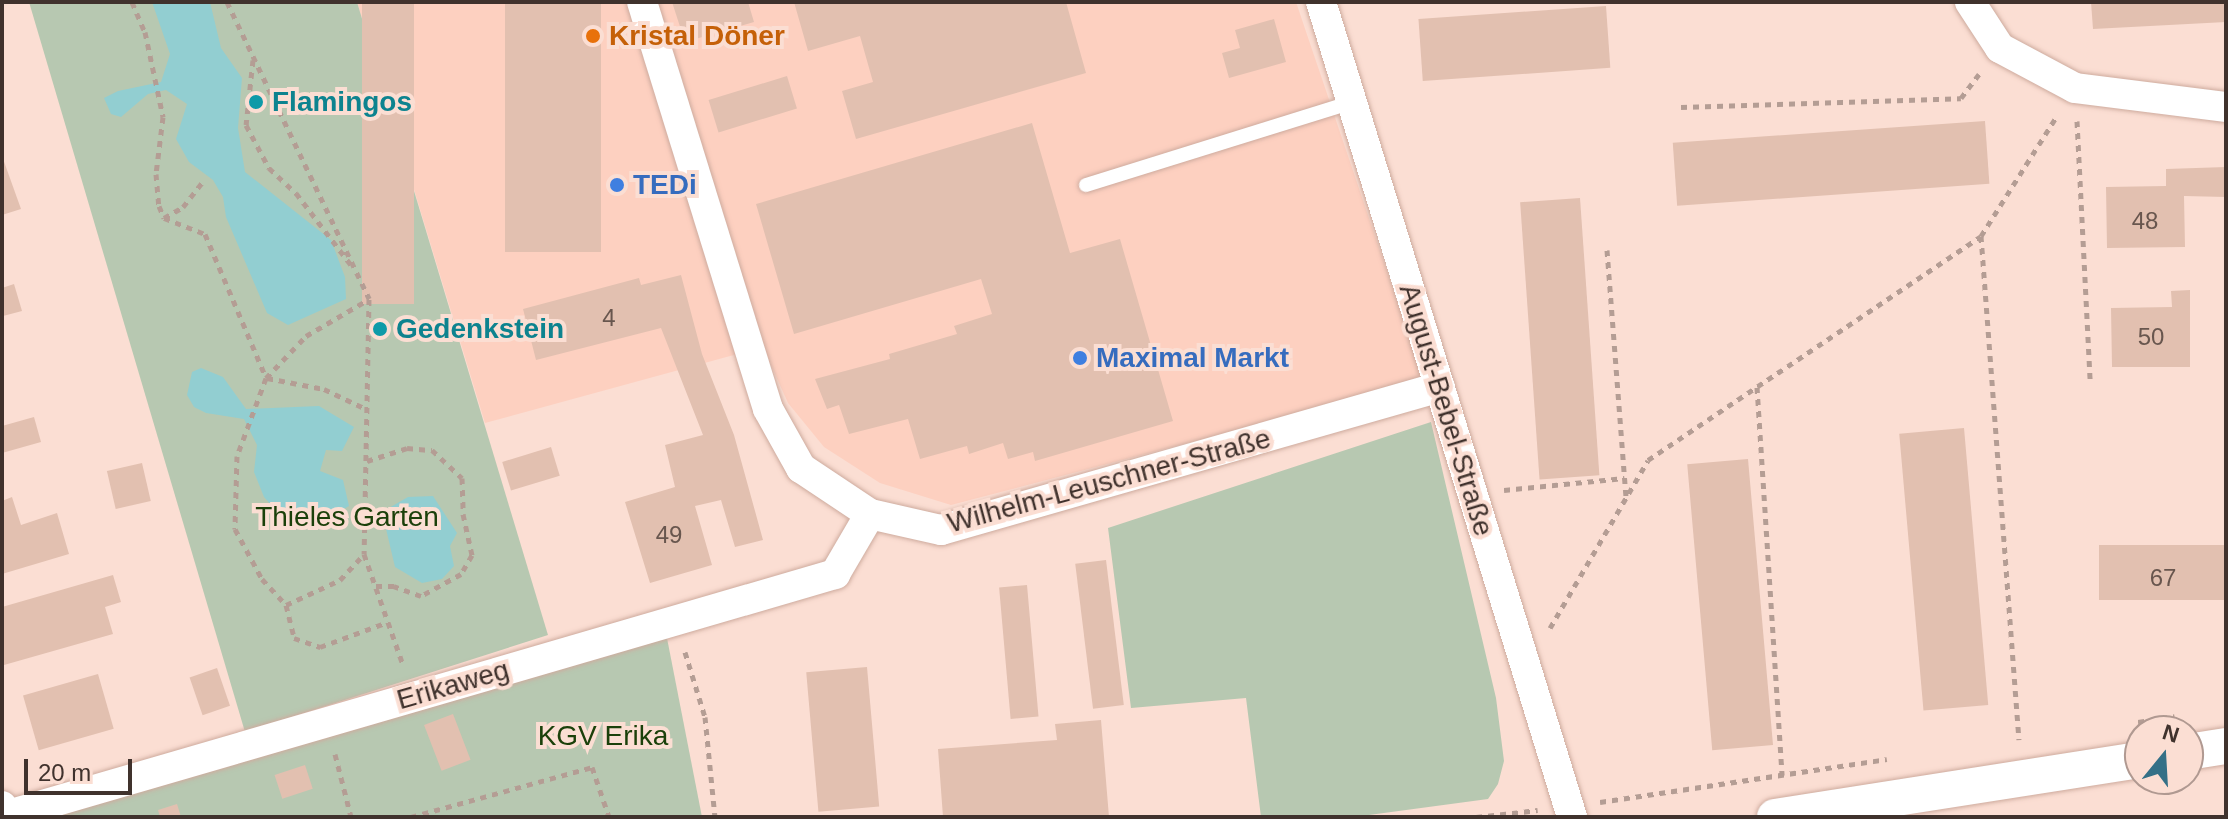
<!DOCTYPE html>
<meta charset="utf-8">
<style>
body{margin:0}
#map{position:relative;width:2228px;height:819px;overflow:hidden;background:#fbded3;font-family:Arial,sans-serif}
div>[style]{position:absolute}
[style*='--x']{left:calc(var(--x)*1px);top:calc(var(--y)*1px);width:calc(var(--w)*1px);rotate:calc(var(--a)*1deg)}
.built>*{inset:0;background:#fdd0c0}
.green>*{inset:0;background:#b7c8b1}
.water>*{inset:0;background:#92ced1}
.building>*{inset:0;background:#e2c0b0;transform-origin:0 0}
.path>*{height:5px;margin-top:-2.5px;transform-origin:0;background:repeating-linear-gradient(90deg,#b49d94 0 6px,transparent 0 12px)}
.roads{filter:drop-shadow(0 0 2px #ceab9e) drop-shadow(0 0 2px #ceab9e)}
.service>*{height:14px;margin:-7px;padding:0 7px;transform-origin:7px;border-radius:7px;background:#fff}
.minor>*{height:30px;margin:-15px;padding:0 15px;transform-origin:15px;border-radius:15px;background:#fff}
.tertiary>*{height:36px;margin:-18px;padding:0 18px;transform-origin:18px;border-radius:18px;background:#fff}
.dots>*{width:22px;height:22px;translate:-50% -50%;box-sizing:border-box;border:4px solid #fbded3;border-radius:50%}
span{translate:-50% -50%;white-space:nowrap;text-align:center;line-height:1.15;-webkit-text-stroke:8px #fbded3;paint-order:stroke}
.number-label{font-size:24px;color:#68564e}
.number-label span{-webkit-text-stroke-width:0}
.food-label{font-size:28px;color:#c56008;font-weight:700}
.left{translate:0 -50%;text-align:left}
.culture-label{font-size:28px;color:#0d838f;font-weight:700}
.shop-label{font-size:28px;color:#366cbe;font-weight:700}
.street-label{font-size:28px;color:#40322d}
.park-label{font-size:28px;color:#1b400a}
.frame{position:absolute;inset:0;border:4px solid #40322d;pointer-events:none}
.north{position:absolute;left:2124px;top:715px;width:80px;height:80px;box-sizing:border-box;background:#fbded3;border:2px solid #b09991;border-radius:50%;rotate:18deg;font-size:22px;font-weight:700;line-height:32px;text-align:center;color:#40322d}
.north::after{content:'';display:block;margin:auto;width:28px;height:36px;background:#347087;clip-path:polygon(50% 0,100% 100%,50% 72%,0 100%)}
.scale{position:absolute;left:24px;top:759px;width:108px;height:36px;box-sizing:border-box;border:4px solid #40322d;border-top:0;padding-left:10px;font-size:24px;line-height:28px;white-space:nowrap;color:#40322d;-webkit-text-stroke:6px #fbded3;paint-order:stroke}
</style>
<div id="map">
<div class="built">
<div style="clip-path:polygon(357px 2px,1296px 2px,1424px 381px,951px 505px,880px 483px,824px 447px,788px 403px,763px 347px,485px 423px)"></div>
</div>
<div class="green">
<div style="clip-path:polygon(29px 2px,357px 2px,548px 635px,245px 732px)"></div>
<div style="clip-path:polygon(1431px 422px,1496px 698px,1504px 761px,1498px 784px,1488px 799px,1354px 817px,1261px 817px,1246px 698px,1131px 708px,1108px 528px)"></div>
<div style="clip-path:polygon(666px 633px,702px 817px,63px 817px,62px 811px)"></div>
</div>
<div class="water">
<div style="clip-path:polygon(152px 2px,210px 2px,221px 48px,242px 78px,238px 128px,245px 172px,331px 240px,345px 277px,346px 299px,288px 325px,267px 313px,226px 217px,223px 197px,213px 180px,189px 162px,176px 139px,187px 104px,166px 90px,148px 94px,121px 117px,111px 114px,104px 98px,118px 91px,161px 82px,170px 54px)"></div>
<div style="clip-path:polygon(201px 368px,223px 377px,246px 409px,319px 406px,354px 427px,342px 451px,326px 450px,320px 471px,343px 480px,349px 506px,332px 516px,282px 517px,264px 497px,254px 472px,257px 445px,244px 419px,206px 413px,194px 407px,187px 395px,192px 372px)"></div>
<div style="clip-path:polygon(433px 496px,457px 533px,450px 546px,454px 566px,442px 579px,422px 583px,395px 567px,382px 512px,408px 497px)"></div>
</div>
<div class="building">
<div style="left:362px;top:2px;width:52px;height:302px"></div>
<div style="left:505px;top:2px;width:96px;height:250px"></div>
<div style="clip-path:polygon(672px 2px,748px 2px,754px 22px,685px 42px)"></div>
<div style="clip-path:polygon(794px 2px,1066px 2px,1086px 73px,856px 139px,842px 91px,873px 82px,860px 36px,808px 51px)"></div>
<div style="clip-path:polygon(2091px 2px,2226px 2px,2226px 22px,2093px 29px)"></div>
<div style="left:1606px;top:6px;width:62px;height:188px;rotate:86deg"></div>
<div style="clip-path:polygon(1274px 19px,1286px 62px,1229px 78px,1222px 53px,1240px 48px,1235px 30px)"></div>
<div style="left:787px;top:76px;width:34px;height:82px;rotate:73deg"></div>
<div style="left:1985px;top:121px;width:63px;height:313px;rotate:86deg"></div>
<div style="clip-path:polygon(1032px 123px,1070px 253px,1120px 239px,1173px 421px,1035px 461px,1033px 452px,1008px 459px,1003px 443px,969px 454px,967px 446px,920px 459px,908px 419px,849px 434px,839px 405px,827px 409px,815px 379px,890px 359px,889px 354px,957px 334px,954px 326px,992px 314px,981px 279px,794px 334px,756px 204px)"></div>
<div style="clip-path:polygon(2px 156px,21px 209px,2px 215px)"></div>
<div style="clip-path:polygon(2226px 167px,2226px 197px,2184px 196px,2185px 247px,2107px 248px,2106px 187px,2166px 186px,2166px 169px)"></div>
<div style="left:1580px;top:198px;width:278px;height:60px;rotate:86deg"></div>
<div style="clip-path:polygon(681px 275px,702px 354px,734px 435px,763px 540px,735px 547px,721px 500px,695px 506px,712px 565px,650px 583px,625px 502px,675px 487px,665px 445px,703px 435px,661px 328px,536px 360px,523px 309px,639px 278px,641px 285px)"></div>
<div style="clip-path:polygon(14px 284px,22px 311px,3px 316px,2px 288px)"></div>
<div style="clip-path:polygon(2190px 290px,2190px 367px,2112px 367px,2111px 308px,2172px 307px,2171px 291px)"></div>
<div style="clip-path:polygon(34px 417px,41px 442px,2px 453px,2px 426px)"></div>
<div style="left:1964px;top:428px;width:278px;height:65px;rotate:85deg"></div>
<div style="left:551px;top:447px;width:30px;height:51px;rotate:73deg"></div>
<div style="left:1748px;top:459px;width:287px;height:61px;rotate:85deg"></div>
<div style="left:142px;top:463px;width:39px;height:36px;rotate:77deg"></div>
<div style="clip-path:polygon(12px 497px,21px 525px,57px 513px,69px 554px,2px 574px,2px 501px)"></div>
<div style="left:2226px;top:545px;width:55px;height:127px;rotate:90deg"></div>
<div style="left:1106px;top:560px;width:146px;height:31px;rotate:83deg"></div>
<div style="clip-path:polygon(113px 575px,121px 602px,105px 607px,113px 634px,4px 665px,2px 607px)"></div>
<div style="left:1027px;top:585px;width:132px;height:28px;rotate:85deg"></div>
<div style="left:867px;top:667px;width:140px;height:61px;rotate:85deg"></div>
<div style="left:217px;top:668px;width:40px;height:29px;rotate:71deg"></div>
<div style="left:98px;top:674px;width:57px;height:78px;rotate:74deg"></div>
<div style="left:453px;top:714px;width:49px;height:31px;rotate:69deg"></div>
<div style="clip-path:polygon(1101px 720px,1109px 817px,943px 817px,938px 749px,1057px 740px,1055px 724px)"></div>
<div style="left:305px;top:765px;width:25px;height:32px;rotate:72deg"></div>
<div style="clip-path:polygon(177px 804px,181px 817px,160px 817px,158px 810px)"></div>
</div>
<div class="path">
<div style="--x:132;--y:2;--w:33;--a:67"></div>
<div style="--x:145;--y:32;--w:87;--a:78"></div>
<div style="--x:163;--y:117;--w:57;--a:97"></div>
<div style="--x:156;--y:174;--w:32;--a:85"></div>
<div style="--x:159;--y:206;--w:13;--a:67"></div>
<div style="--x:164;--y:218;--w:44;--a:21.3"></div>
<div style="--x:205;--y:234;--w:156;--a:67"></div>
<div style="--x:266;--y:378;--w:83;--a:110.4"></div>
<div style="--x:237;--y:456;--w:73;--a:91.6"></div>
<div style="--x:235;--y:529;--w:57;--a:61.6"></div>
<div style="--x:262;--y:579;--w:35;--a:47"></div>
<div style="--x:286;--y:605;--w:34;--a:76"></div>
<div style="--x:294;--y:638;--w:28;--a:19"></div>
<div style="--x:320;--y:647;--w:72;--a:-20.2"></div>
<div style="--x:227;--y:2;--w:329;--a:64.4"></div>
<div style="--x:369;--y:299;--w:255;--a:91.1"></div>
<div style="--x:364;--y:554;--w:118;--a:70.6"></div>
<div style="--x:253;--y:60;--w:65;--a:96.1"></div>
<div style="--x:246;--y:125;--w:49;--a:61.9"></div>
<div style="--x:269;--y:168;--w:37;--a:43"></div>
<div style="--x:296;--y:193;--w:91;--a:52.6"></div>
<div style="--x:1681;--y:107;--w:280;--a:-1.8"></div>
<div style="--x:1961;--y:98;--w:30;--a:-53"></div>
<div style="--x:2077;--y:121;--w:258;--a:87.1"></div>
<div style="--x:164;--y:218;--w:22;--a:-30"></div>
<div style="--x:183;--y:207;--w:33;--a:-52"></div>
<div style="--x:1981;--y:236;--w:505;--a:85.69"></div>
<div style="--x:1607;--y:250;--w:249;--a:85.6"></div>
<div style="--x:266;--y:378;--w:58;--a:-46.4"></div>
<div style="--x:306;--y:336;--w:73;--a:-30.4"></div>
<div style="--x:267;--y:378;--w:58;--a:10.9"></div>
<div style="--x:324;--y:389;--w:49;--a:25.5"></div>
<div style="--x:1757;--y:387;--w:389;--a:86.3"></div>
<div style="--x:367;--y:461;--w:42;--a:-18"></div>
<div style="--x:407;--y:448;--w:25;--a:5"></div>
<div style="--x:432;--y:450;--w:41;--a:43"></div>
<div style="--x:462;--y:478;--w:36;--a:88"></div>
<div style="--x:463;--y:514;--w:42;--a:77.6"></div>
<div style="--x:472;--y:555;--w:22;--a:120"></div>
<div style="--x:461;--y:574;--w:46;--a:151.2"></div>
<div style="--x:421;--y:596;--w:29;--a:-160"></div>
<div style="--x:394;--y:586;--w:18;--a:180"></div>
<div style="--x:1504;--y:490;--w:121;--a:-5.7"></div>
<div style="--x:286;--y:605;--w:60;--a:-24.8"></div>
<div style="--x:340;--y:580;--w:35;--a:-47"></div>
<div style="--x:1550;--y:628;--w:194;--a:-59.7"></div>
<div style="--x:1648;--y:460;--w:401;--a:-33.9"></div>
<div style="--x:1981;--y:236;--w:142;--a:-57.7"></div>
<div style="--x:685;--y:652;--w:68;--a:72.9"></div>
<div style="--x:705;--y:717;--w:100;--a:84.3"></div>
<div style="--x:2138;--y:722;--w:37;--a:-9"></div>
<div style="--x:335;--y:754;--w:65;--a:75.7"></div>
<div style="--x:1600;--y:802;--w:290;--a:-8.5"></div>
<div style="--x:411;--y:817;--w:188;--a:-15.4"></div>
<div style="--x:592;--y:767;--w:53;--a:71.2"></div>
<div style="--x:1476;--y:817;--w:62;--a:-6.4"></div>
</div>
<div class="roads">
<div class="service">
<div style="--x:1086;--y:185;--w:279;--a:-17.3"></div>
</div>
<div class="minor">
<div style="--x:642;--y:2;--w:426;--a:72.8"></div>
<div style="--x:768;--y:409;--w:68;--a:60.8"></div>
<div style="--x:801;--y:468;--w:83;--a:33.7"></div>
<div style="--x:870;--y:514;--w:73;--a:12.7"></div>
<div style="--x:941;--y:530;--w:519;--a:-15.99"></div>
<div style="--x:1321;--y:2;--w:853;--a:72.88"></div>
<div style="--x:1970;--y:2;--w:55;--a:56.9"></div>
<div style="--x:2000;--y:48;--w:85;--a:28.1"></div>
<div style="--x:2075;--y:88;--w:152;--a:7.2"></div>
<div style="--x:2;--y:806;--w:10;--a:73"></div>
<div style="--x:5;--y:816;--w:865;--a:-16.25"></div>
<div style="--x:835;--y:574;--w:69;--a:-59.7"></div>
</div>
<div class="tertiary">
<div style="--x:2188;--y:752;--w:38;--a:-9"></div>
<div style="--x:1775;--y:817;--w:369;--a:-8.9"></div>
</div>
</div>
<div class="dots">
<div style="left:593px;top:36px;background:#e8710a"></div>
<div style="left:256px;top:102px;background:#0f9aa8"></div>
<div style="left:617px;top:185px;background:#3f7fe0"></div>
<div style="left:380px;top:329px;background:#0f9aa8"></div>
<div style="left:1080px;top:358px;background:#3f7fe0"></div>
</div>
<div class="number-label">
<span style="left:2145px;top:221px">48</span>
<span style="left:609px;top:318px">4</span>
<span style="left:2151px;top:337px">50</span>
<span style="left:669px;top:535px">49</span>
<span style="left:2163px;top:578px">67</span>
</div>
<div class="food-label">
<span class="left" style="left:609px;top:36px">Kristal Döner</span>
</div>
<div class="culture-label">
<span class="left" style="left:272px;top:102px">Flamingos</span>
<span class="left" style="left:396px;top:329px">Gedenkstein</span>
</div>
<div class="shop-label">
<span class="left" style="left:633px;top:185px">TEDi</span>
<span class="left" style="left:1096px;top:358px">Maximal Markt</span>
</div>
<div class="street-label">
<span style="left:1446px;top:410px;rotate:73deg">August-Bebel-Straße</span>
<span style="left:1109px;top:481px;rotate:-15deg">Wilhelm-Leuschner-Straße</span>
<span style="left:453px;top:685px;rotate:-16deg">Erikaweg</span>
</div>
<div class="park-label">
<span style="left:347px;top:517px">Thieles Garten</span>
<span style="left:603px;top:736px">KGV Erika</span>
</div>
<div class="frame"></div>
<div class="north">N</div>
<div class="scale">20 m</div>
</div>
